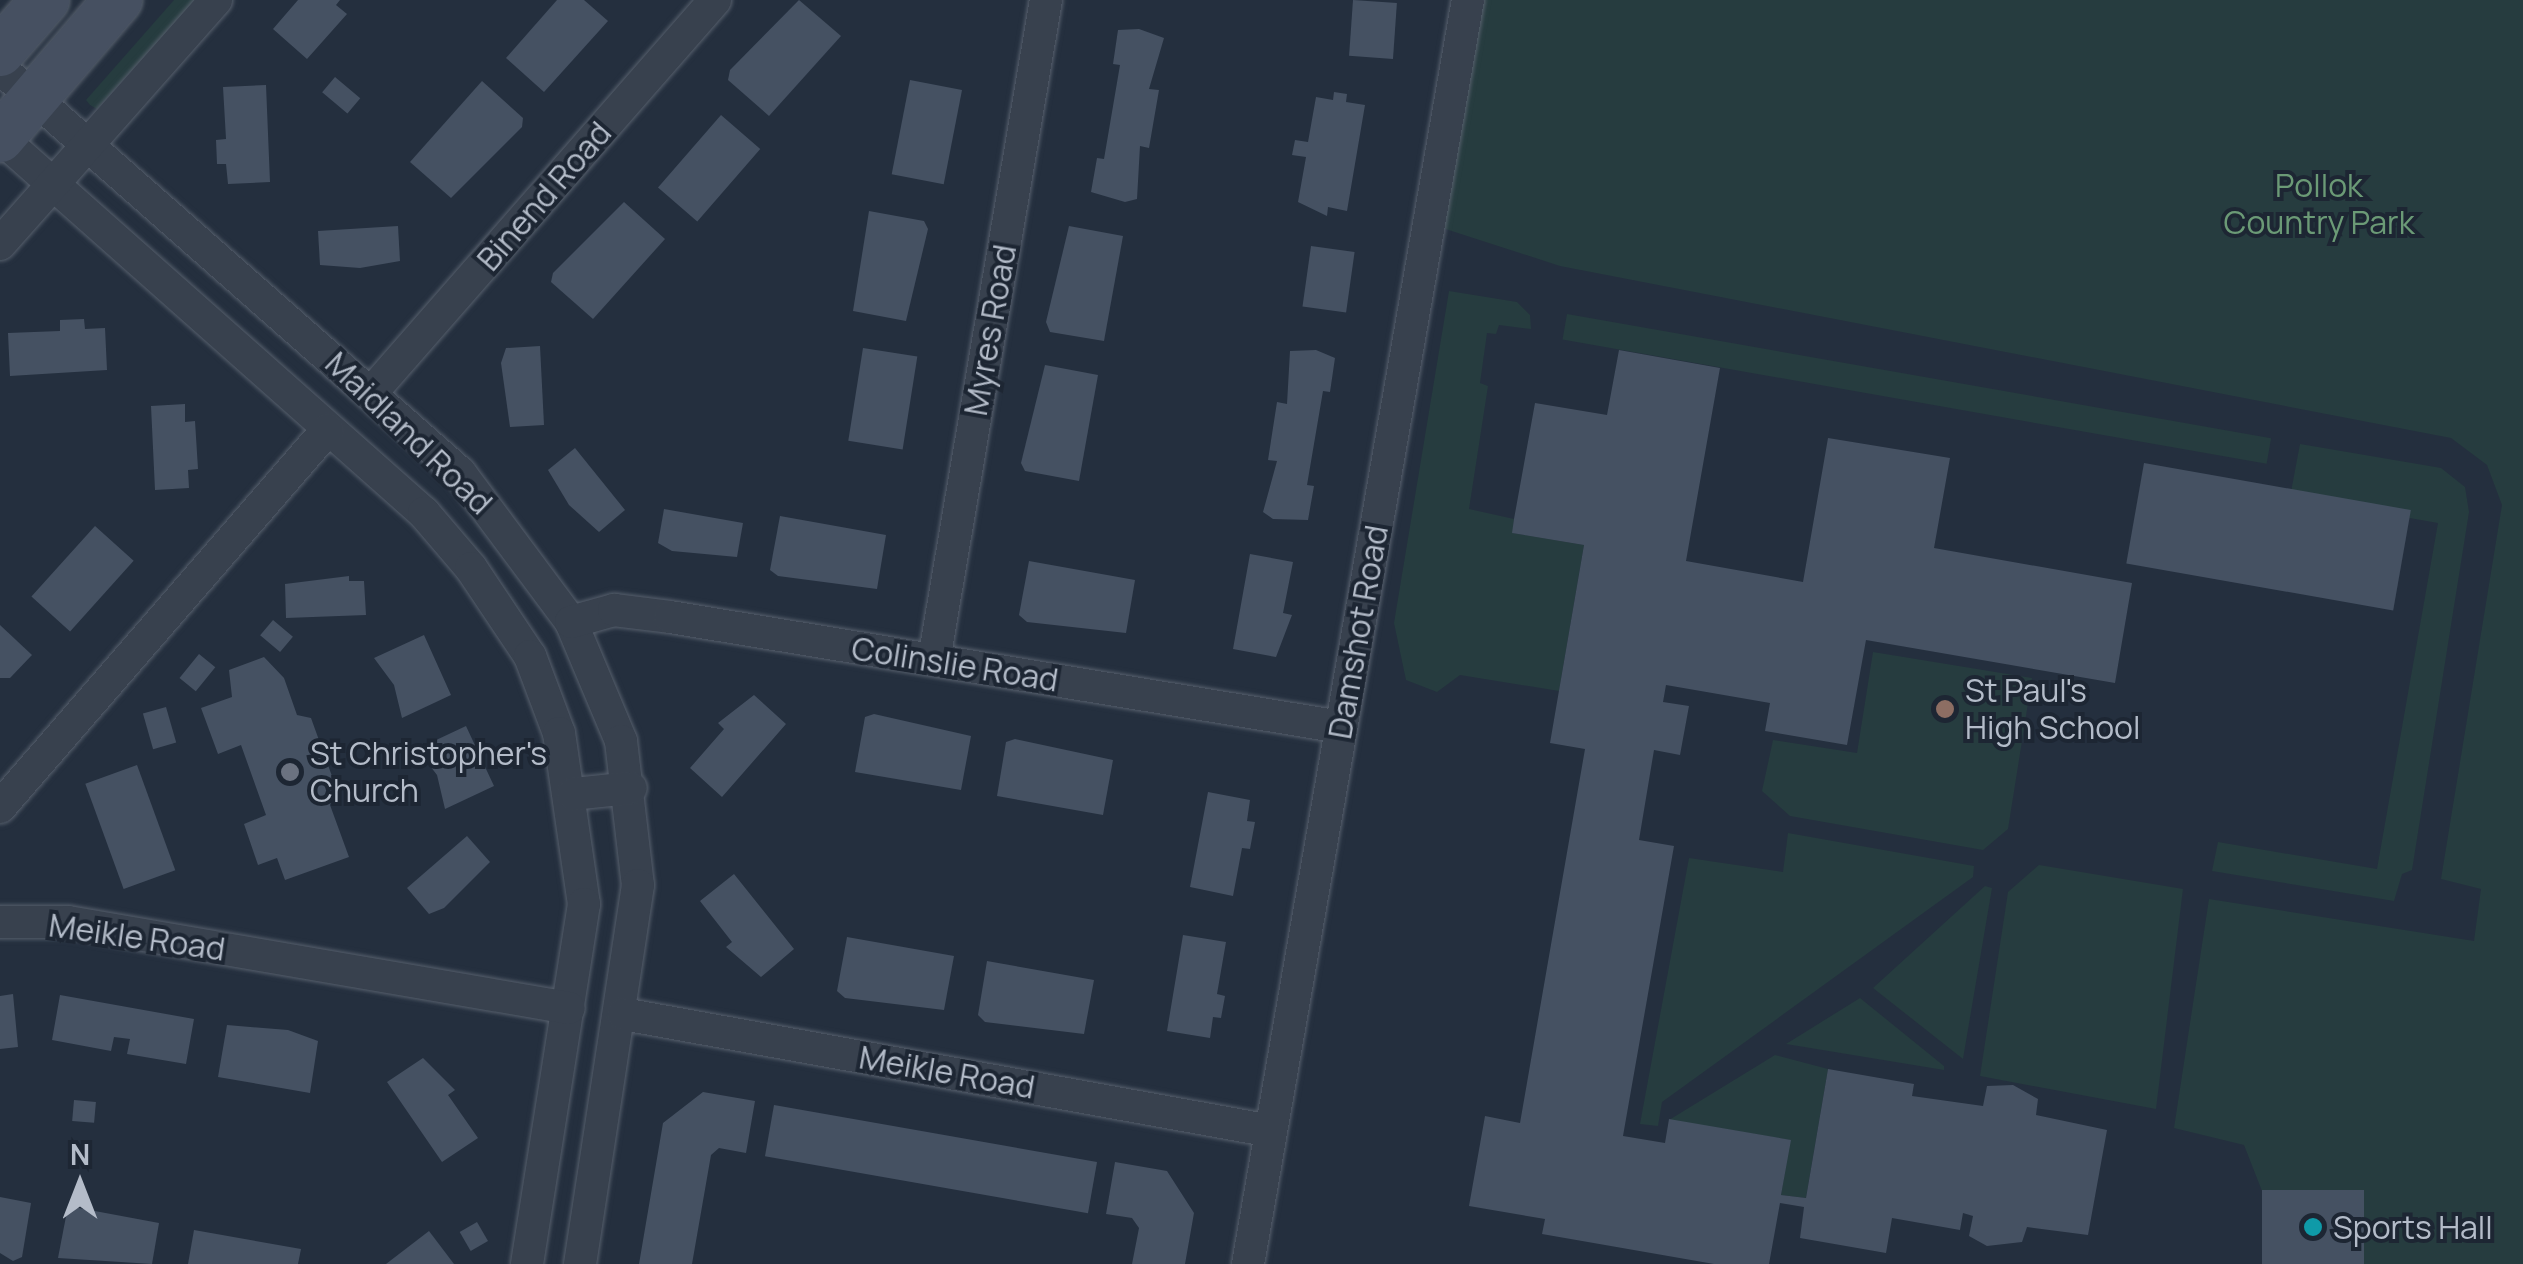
<!DOCTYPE html>
<style>
body{margin:0}
#map{position:relative;width:2523px;height:1264px;overflow:hidden;background:#242f3e;font-family:Manrope,sans-serif}
div>[style]{position:absolute}
[style*='--x']{left:calc(var(--x)*1px);top:calc(var(--y)*1px);width:calc(var(--w)*1px);rotate:calc(var(--a)*1deg)}
.green>*{inset:0;background:#263c3f;transform-origin:0 0}
.building>*{inset:0;background:#455162;transform-origin:0 0}
.roads{filter:drop-shadow(0 0 2px #565f6c) drop-shadow(0 0 2px #565f6c)}
.street>*{height:32px;margin:-16px;padding:0 16px;transform-origin:16px;border-radius:16px;background:#38414e}
.secondary>*{height:48px;margin:-24px;padding:0 24px;transform-origin:24px;border-radius:24px;background:#465061}
.dots>*{width:28px;height:28px;translate:-50% -50%;box-sizing:border-box;border:5px solid #1d2633;border-radius:50%}
span{translate:-50% -50%;white-space:nowrap;text-align:center;line-height:1.15;-webkit-text-stroke:8px #1d2633;paint-order:stroke}
.park-label{font-size:32px;color:#6b9a76}
.street-label{font-size:32px;color:#b4bcc9}
.poi-label{font-size:32px;color:#b4bcc9}
.left{translate:0 -50%;text-align:left}
.north{position:absolute;left:30px;top:1134px;width:100px;height:100px;-webkit-text-stroke:8px #1d2633;paint-order:stroke;rotate:0deg;font-size:28px;font-weight:700;line-height:40px;text-align:center;color:#b4bcc9}
.north::after{content:'';display:block;margin:auto;width:35px;height:45px;background:#b4bcc9;clip-path:polygon(50% 0,100% 100%,50% 72%,0 100%)}
</style>
<div id="map">
<div class="green">
<div style="clip-path:polygon(174px 0,195px 0,97px 109px,90px 105px,86px 100px)"></div>
<div style="clip-path:polygon(1474px 0,2523px 0,2523px 1264px,2364px 1264px,2363px 1190px,2262px 1191px,2244px 1145px,2174px 1128px,2209px 899px,2474px 941px,2481px 889px,2441px 879px,2502px 505px,2487px 465px,2451px 438px,1560px 266px,1430px 224px)"></div>
<div style="clip-path:polygon(1449px 291px,1517px 302px,1530px 315px,1531px 329px,1499px 325px,1496px 334px,1487px 333px,1480px 383px,1488px 386px,1469px 509px,1514px 519px,1513px 533px,1584px 545px,1559px 691px,1460px 675px,1437px 692px,1406px 680px,1394px 623px)"></div>
<div style="left:1567px;top:314px;width:715px;height:26px;rotate:10deg"></div>
<div style="clip-path:polygon(2300px 444px,2441px 468px,2465px 487px,2469px 512px,2412px 870px,2402px 874px,2394px 901px,2212px 871px,2218px 842px,2377px 869px,2438px 523px,2290px 497px)"></div>
<div style="clip-path:polygon(1873px 652px,2032px 678px,2008px 829px,1983px 850px,1790px 816px,1762px 791px,1773px 740px,1857px 753px)"></div>
<div style="clip-path:polygon(1788px 833px,1974px 866px,1973px 877px,1662px 1102px,1658px 1126px,1640px 1124px,1689px 858px,1783px 872px)"></div>
<div style="clip-path:polygon(2039px 865px,2183px 889px,2156px 1109px,1980px 1076px,2008px 892px)"></div>
<div style="clip-path:polygon(1985px 886px,1992px 888px,1963px 1059px,1873px 988px)"></div>
<div style="clip-path:polygon(1860px 998px,1944px 1066px,1944px 1070px,1786px 1044px)"></div>
<div style="clip-path:polygon(1775px 1055px,1828px 1069px,1806px 1198px,1781px 1195px,1790px 1140px,1669px 1120px)"></div>
</div>
<div class="building">
<div style="clip-path:polygon(298px 0,340px 0,336px 5px,347px 14px,307px 59px,273px 29px)"></div>
<div style="clip-path:polygon(557px 0,584px 0,608px 21px,544px 92px,506px 58px)"></div>
<div style="clip-path:polygon(799px 0,841px 36px,769px 116px,728px 80px,730px 70px)"></div>
<div style="left:1353px;top:0;width:44px;height:56px;rotate:4deg"></div>
<div style="clip-path:polygon(1139px 29px,1164px 38px,1149px 89px,1159px 90px,1149px 148px,1140px 146px,1137px 199px,1125px 202px,1091px 192px,1097px 158px,1104px 159px,1120px 65px,1113px 64px,1118px 30px)"></div>
<div style="left:335px;top:77px;width:33px;height:20px;rotate:40deg"></div>
<div style="left:910px;top:80px;width:53px;height:96px;rotate:11deg"></div>
<div style="clip-path:polygon(482px 81px,523px 118px,522px 127px,451px 198px,410px 162px)"></div>
<div style="clip-path:polygon(266px 85px,270px 182px,228px 184px,226px 164px,217px 164px,216px 140px,226px 139px,223px 87px)"></div>
<div style="clip-path:polygon(1334px 92px,1347px 94px,1346px 102px,1365px 105px,1347px 211px,1328px 207px,1327px 216px,1298px 202px,1306px 157px,1292px 155px,1295px 140px,1308px 142px,1316px 97px,1333px 100px)"></div>
<div style="left:721px;top:115px;width:52px;height:96px;rotate:41deg"></div>
<div style="clip-path:polygon(624px 202px,665px 239px,593px 319px,551px 282px,553px 273px)"></div>
<div style="clip-path:polygon(869px 211px,924px 221px,928px 229px,906px 321px,853px 311px)"></div>
<div style="clip-path:polygon(398px 226px,400px 261px,360px 268px,320px 265px,318px 231px)"></div>
<div style="clip-path:polygon(1069px 226px,1123px 236px,1104px 341px,1050px 332px,1046px 322px)"></div>
<div style="left:1311px;top:246px;width:44px;height:61px;rotate:8deg"></div>
<div style="clip-path:polygon(84px 319px,85px 329px,105px 328px,107px 370px,10px 376px,8px 333px,60px 331px,60px 320px)"></div>
<div style="clip-path:polygon(540px 346px,544px 425px,510px 427px,501px 363px,506px 348px)"></div>
<div style="left:863px;top:348px;width:55px;height:94px;rotate:9deg"></div>
<div style="clip-path:polygon(1316px 350px,1335px 358px,1330px 392px,1323px 391px,1307px 485px,1314px 486px,1308px 520px,1273px 519px,1263px 512px,1277px 461px,1268px 460px,1277px 402px,1287px 404px,1290px 351px)"></div>
<div style="clip-path:polygon(1619px 350px,1720px 368px,1686px 561px,1803px 582px,1828px 438px,1950px 458px,1934px 548px,2132px 583px,2115px 683px,1866px 640px,1847px 745px,1765px 731px,1770px 703px,1666px 685px,1663px 702px,1689px 706px,1680px 755px,1654px 750px,1639px 840px,1674px 846px,1623px 1136px,1665px 1143px,1669px 1119px,1791px 1140px,1781px 1195px,1806px 1198px,1828px 1069px,1914px 1084px,1912px 1096px,1983px 1106px,1987px 1086px,2013px 1085px,2038px 1099px,2036px 1115px,2107px 1130px,2088px 1235px,2027px 1227px,2022px 1242px,1987px 1246px,1969px 1236px,1973px 1216px,1963px 1213px,1960px 1230px,1892px 1218px,1886px 1253px,1800px 1238px,1804px 1207px,1780px 1203px,1769px 1264px,1714px 1264px,1542px 1234px,1545px 1219px,1469px 1206px,1485px 1116px,1520px 1123px,1585px 749px,1550px 743px,1584px 545px,1512px 533px,1514px 519px,1535px 403px,1607px 415px)"></div>
<div style="clip-path:polygon(1045px 365px,1098px 375px,1079px 481px,1025px 471px,1021px 463px)"></div>
<div style="clip-path:polygon(185px 404px,185px 422px,195px 421px,198px 469px,188px 470px,189px 488px,155px 490px,151px 406px)"></div>
<div style="clip-path:polygon(575px 448px,625px 510px,599px 532px,569px 505px,548px 470px)"></div>
<div style="left:2144px;top:463px;width:271px;height:102px;rotate:10deg"></div>
<div style="clip-path:polygon(664px 509px,743px 523px,737px 557px,672px 551px,658px 543px)"></div>
<div style="clip-path:polygon(780px 516px,886px 535px,877px 589px,778px 576px,770px 570px)"></div>
<div style="left:95px;top:526px;width:52px;height:95px;rotate:42deg"></div>
<div style="clip-path:polygon(1250px 554px,1293px 562px,1283px 613px,1292px 615px,1276px 657px,1233px 649px)"></div>
<div style="clip-path:polygon(1029px 561px,1135px 580px,1126px 633px,1027px 622px,1019px 615px)"></div>
<div style="clip-path:polygon(349px 576px,349px 581px,364px 581px,366px 615px,286px 618px,285px 584px)"></div>
<div style="left:273px;top:620px;width:26px;height:20px;rotate:40deg"></div>
<div style="clip-path:polygon(0 625px,32px 655px,10px 678px,0 678px)"></div>
<div style="clip-path:polygon(424px 635px,451px 695px,402px 718px,394px 685px,374px 658px)"></div>
<div style="left:199px;top:654px;width:21px;height:31px;rotate:39deg"></div>
<div style="clip-path:polygon(264px 657px,284px 678px,297px 715px,311px 718px,337px 790px,330px 805px,349px 857px,285px 880px,277px 858px,258px 865px,244px 824px,266px 815px,241px 745px,218px 754px,201px 708px,232px 697px,229px 670px)"></div>
<div style="clip-path:polygon(754px 695px,786px 724px,722px 797px,690px 768px,724px 729px,718px 723px)"></div>
<div style="left:166px;top:707px;width:37px;height:24px;rotate:74deg"></div>
<div style="clip-path:polygon(874px 714px,971px 736px,961px 790px,855px 772px,865px 717px)"></div>
<div style="clip-path:polygon(466px 726px,494px 786px,445px 809px,437px 775px,417px 749px)"></div>
<div style="clip-path:polygon(1015px 739px,1113px 760px,1103px 815px,997px 796px,1006px 742px)"></div>
<div style="left:137px;top:765px;width:112px;height:55px;rotate:70deg"></div>
<div style="clip-path:polygon(1208px 792px,1250px 800px,1247px 821px,1255px 822px,1250px 849px,1242px 848px,1233px 896px,1190px 887px)"></div>
<div style="clip-path:polygon(467px 836px,490px 862px,444px 908px,429px 914px,407px 888px)"></div>
<div style="clip-path:polygon(734px 874px,794px 949px,761px 977px,726px 947px,732px 942px,700px 901px)"></div>
<div style="clip-path:polygon(1183px 935px,1226px 942px,1217px 994px,1225px 996px,1221px 1018px,1213px 1017px,1210px 1038px,1167px 1031px)"></div>
<div style="clip-path:polygon(847px 937px,954px 956px,944px 1010px,845px 998px,837px 991px)"></div>
<div style="clip-path:polygon(987px 961px,1094px 980px,1084px 1034px,985px 1022px,978px 1015px)"></div>
<div style="clip-path:polygon(13px 994px,18px 1047px,0 1049px,0 996px)"></div>
<div style="clip-path:polygon(60px 995px,194px 1019px,186px 1064px,127px 1054px,130px 1039px,114px 1037px,111px 1051px,52px 1040px)"></div>
<div style="clip-path:polygon(227px 1025px,288px 1030px,318px 1041px,310px 1093px,218px 1077px)"></div>
<div style="clip-path:polygon(423px 1058px,455px 1090px,448px 1095px,478px 1138px,442px 1162px,387px 1082px)"></div>
<div style="clip-path:polygon(703px 1092px,755px 1101px,746px 1153px,719px 1148px,711px 1155px,692px 1264px,639px 1264px,663px 1123px)"></div>
<div style="left:74px;top:1100px;width:22px;height:21px;rotate:5deg"></div>
<div style="left:774px;top:1105px;width:328px;height:52px;rotate:10deg"></div>
<div style="clip-path:polygon(1115px 1162px,1167px 1171px,1194px 1213px,1185px 1264px,1132px 1264px,1139px 1228px,1132px 1218px,1106px 1214px)"></div>
<div style="left:2364px;top:1190px;width:74px;height:102px;rotate:90deg"></div>
<div style="clip-path:polygon(0 1197px,31px 1203px,22px 1257px,13px 1261px,0 1253px)"></div>
<div style="clip-path:polygon(68px 1206px,159px 1223px,152px 1264px,58px 1258px)"></div>
<div style="left:477px;top:1222px;width:22px;height:20px;rotate:60deg"></div>
<div style="clip-path:polygon(194px 1230px,301px 1249px,298px 1264px,188px 1264px)"></div>
<div style="clip-path:polygon(429px 1231px,454px 1264px,386px 1264px)"></div>
</div>
<div class="roads">
<div class="street">
<div style="--x:0;--y:68;--w:613;--a:41.36"></div>
<div style="--x:460;--y:473;--w:186;--a:53.3"></div>
<div style="--x:571;--y:622;--w:129;--a:67.2"></div>
<div style="--x:621;--y:741;--w:145;--a:83.3"></div>
<div style="--x:638;--y:885;--w:383;--a:98.7"></div>
<div style="--x:0;--y:137;--w:567;--a:41.57"></div>
<div style="--x:424;--y:513;--w:72;--a:49.5"></div>
<div style="--x:471;--y:568;--w:106;--a:56.2"></div>
<div style="--x:530;--y:656;--w:82;--a:69.4"></div>
<div style="--x:559;--y:733;--w:173;--a:81.7"></div>
<div style="--x:584;--y:904;--w:364;--a:99"></div>
<div style="--x:0;--y:244;--w:326;--a:-48.5"></div>
<div style="--x:372;--y:392;--w:521;--a:-48.81"></div>
<div style="--x:571;--y:622;--w:45;--a:-15.6"></div>
<div style="--x:614;--y:610;--w:56;--a:7.1"></div>
<div style="--x:670;--y:617;--w:680;--a:9.31"></div>
<div style="--x:934;--y:660;--w:669;--a:-80.37"></div>
<div style="--x:573;--y:794;--w:58;--a:-5.9"></div>
<div style="--x:0;--y:807;--w:500;--a:-49.05"></div>
<div style="--x:0;--y:922;--w:68;--a:0"></div>
<div style="--x:68;--y:922;--w:508;--a:9.74"></div>
<div style="--x:623;--y:1014;--w:658;--a:10.23"></div>
<div style="--x:1248;--y:1264;--w:1283;--a:-80.13"></div>
</div>
<div class="secondary">
<div style="--x:0;--y:52;--w:69;--a:-49.1"></div>
<div style="--x:0;--y:138;--w:182;--a:-49.5"></div>
</div>
</div>
<div class="dots">
<div style="left:1945px;top:709px;background:#8d6e63"></div>
<div style="left:290px;top:772px;background:#6b7280"></div>
<div style="left:2313px;top:1227px;background:#0f9aa8"></div>
</div>
<div class="park-label">
<span style="left:2319px;top:204px">Pollok<br>Country Park</span>
</div>
<div class="street-label">
<span style="left:544px;top:196px;rotate:-49deg">Binend Road</span>
<span style="left:990px;top:330px;rotate:-80deg">Myres Road</span>
<span style="left:409px;top:433px;rotate:44deg">Maidland Road</span>
<span style="left:1358px;top:632px;rotate:-80deg">Damshot Road</span>
<span style="left:955px;top:664px;rotate:9deg">Colinslie Road</span>
<span style="left:137px;top:937px;rotate:8deg">Meikle Road</span>
<span style="left:947px;top:1072px;rotate:10deg">Meikle Road</span>
</div>
<div class="poi-label">
<span class="left" style="left:1965px;top:709px">St Paul's<br>High School</span>
<span class="left" style="left:310px;top:772px">St Christopher's<br>Church</span>
<span class="left" style="left:2333px;top:1227px">Sports Hall</span>
</div>
<div class="north">N</div>
</div>
